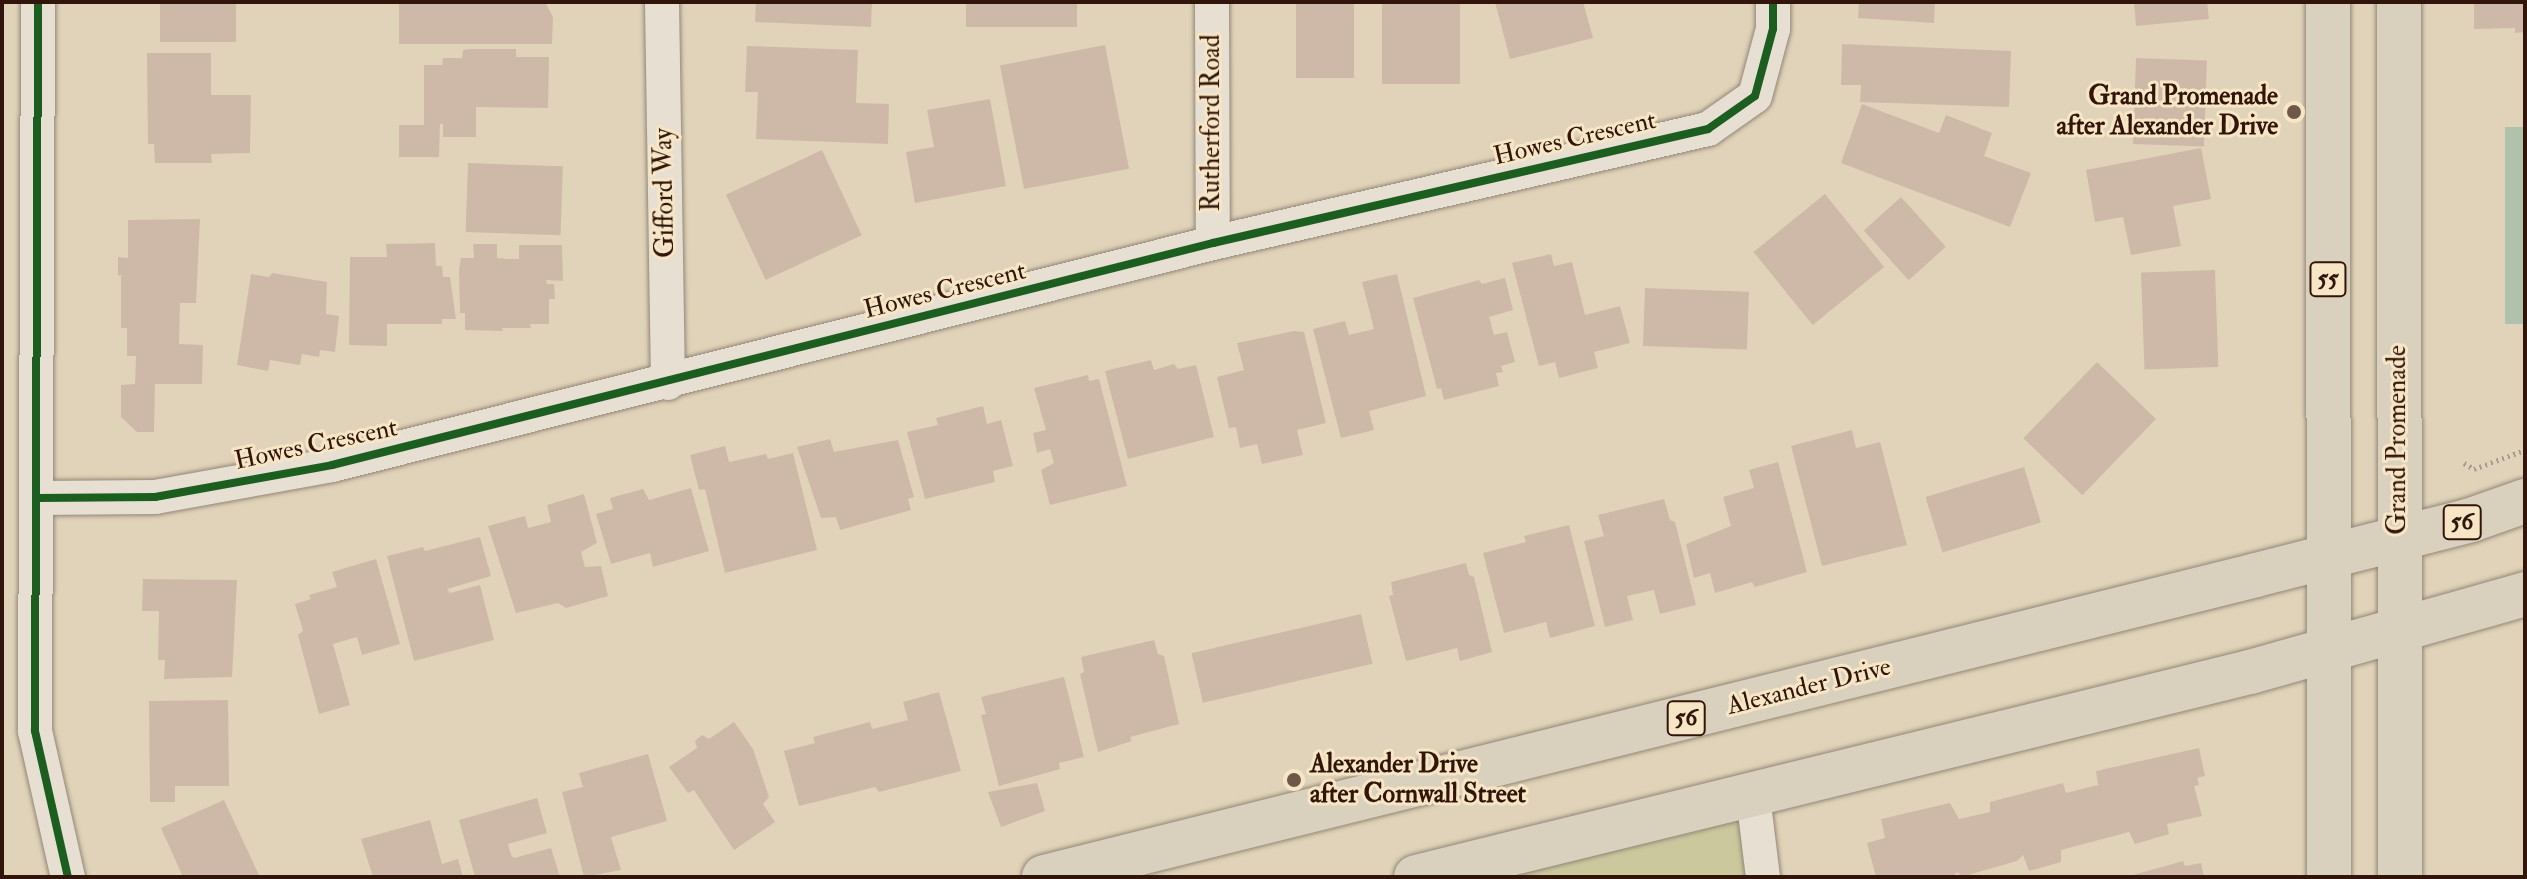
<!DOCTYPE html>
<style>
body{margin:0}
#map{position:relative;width:2527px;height:879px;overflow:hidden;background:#e1d3b9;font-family:"IM FELL Double Pica",serif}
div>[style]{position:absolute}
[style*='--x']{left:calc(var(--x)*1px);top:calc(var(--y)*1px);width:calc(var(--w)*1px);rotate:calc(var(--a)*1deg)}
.green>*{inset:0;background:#ccc89e}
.water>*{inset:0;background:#b0c2ac;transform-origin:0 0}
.building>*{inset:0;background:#ceb9a9;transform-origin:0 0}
.path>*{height:5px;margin-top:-2.5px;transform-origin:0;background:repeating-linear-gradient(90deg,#a49c91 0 2px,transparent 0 6px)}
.roads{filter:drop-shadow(0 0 2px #928777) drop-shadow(0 0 2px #928777)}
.street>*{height:34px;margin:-17px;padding:0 17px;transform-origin:17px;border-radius:17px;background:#e6dfd2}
.primary>*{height:44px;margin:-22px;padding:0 22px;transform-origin:22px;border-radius:22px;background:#d9d0bd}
.cycleway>*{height:8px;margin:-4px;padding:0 4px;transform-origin:4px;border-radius:4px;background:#1b5e20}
.dots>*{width:22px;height:22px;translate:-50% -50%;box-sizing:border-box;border:4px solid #f7e6c6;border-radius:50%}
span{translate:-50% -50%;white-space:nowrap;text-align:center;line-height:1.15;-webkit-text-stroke:6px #f7e6c6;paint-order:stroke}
.shield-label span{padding:2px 6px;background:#f7e6c6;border:2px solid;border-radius:6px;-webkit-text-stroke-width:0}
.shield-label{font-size:24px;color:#31150a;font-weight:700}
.poi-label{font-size:26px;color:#31150a;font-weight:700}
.right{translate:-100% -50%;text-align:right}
.left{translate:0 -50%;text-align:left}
.street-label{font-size:26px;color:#31150a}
.frame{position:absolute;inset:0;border:4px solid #31150a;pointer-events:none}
</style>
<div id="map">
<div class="green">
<div style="clip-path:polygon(1753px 796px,1763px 877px,1416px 877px)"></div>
</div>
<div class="water">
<div style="left:2505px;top:127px;width:20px;height:197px"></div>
</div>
<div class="building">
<div style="left:160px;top:2px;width:76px;height:40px"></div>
<div style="clip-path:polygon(399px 2px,545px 2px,553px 17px,552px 44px,399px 44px)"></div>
<div style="clip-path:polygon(756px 2px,872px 2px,871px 27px,755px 22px)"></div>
<div style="left:966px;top:2px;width:111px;height:25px"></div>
<div style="left:1296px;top:2px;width:58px;height:76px"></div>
<div style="left:1382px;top:2px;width:78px;height:82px"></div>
<div style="clip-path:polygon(1495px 2px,1583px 2px,1593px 38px,1510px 59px)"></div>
<div style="clip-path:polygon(1859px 2px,1935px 2px,1934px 23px,1858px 18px)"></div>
<div style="clip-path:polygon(2134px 2px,2207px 2px,2209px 19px,2136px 26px)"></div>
<div style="clip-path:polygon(2474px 2px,2525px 2px,2525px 32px,2515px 33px,2515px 28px,2474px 29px)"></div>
<div style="clip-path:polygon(1842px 44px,2011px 51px,2009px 107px,1860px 102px,1861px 85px,1841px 85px)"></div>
<div style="left:1105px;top:45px;width:126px;height:107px;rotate:79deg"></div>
<div style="clip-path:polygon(747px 46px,858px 50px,856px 103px,889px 104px,888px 144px,756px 139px,758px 92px,745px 92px)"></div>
<div style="clip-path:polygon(471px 49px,516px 49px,516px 57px,549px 57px,548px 108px,476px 107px,476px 137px,443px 137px,443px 124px,440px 124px,439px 157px,399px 157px,399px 125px,424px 125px,424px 65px,442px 65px,443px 58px,462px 58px,463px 50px)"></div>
<div style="clip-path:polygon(147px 53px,211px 53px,211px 95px,251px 95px,250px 153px,211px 154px,212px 163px,155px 163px,154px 144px,148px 144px)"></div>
<div style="left:2136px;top:58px;width:71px;height:86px;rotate:2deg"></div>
<div style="clip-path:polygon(990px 99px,1006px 186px,915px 203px,906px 152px,934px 147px,927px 110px)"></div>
<div style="clip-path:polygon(1862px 104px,1939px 133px,1946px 115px,1992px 133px,1984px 156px,2031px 173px,2010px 227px,1841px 163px)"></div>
<div style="clip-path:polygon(2201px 148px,2211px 199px,2173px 206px,2181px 246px,2131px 255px,2123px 217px,2095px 222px,2086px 170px)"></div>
<div style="left:822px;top:150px;width:94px;height:106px;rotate:65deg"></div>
<div style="left:468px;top:163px;width:95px;height:69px;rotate:2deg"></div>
<div style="left:1825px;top:194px;width:94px;height:92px;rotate:51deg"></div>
<div style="left:1901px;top:197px;width:67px;height:50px;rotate:48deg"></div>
<div style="clip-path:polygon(200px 219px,196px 303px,180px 303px,179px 344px,203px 345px,202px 384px,155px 384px,154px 432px,137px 432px,121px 417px,121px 385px,135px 384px,136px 356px,127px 356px,127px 328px,121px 328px,121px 275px,118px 276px,118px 257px,128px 258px,128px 220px)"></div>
<div style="clip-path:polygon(435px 243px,436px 266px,442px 266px,443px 277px,450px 277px,456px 319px,442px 319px,442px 324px,387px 324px,387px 346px,349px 345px,350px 257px,387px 257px,386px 244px)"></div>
<div style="clip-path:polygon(473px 244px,497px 244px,497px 258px,508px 259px,519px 259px,519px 245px,562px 245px,563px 281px,546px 280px,547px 284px,554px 284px,555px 299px,549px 299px,549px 324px,530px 324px,531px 328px,502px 328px,503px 331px,465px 330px,465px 313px,460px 313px,459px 269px,461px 258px,474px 258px)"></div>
<div style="clip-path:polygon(1551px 254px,1554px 266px,1572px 262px,1585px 315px,1620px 306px,1630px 343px,1594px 352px,1598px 368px,1559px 378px,1555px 362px,1539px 366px,1512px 263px)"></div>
<div style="left:2215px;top:270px;width:97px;height:74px;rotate:88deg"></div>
<div style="clip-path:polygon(272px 273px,327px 282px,326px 314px,339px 316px,335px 352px,320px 350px,319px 357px,302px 354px,300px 365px,270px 360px,268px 371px,237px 365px,251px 274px,269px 277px)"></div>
<div style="clip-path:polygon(1397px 274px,1426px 396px,1369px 411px,1374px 430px,1341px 438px,1313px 329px,1345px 321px,1349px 335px,1374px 329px,1362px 282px)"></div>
<div style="clip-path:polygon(1505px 278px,1513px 310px,1489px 317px,1494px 335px,1507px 332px,1515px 362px,1501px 366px,1503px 372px,1496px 373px,1499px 386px,1444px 400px,1441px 388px,1437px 389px,1413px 298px,1479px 280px,1482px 284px)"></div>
<div style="left:1645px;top:288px;width:104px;height:58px;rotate:2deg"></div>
<div style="clip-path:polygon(1294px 331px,1304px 332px,1326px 423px,1297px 430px,1303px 455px,1262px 464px,1257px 444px,1240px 448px,1236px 427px,1229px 428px,1217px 377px,1244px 370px,1237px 343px)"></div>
<div style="clip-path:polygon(1151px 360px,1154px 370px,1174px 364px,1178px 369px,1196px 365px,1214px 437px,1128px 459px,1105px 371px)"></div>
<div style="left:2097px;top:362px;width:82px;height:106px;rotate:44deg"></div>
<div style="clip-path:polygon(1088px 375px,1089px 381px,1099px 379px,1127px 486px,1050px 505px,1041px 470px,1054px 463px,1050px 449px,1037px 453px,1033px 433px,1046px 430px,1034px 388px)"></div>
<div style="clip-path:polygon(983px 406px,987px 424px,1001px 420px,1013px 466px,993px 471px,995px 482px,925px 499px,907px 432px,938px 425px,936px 418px)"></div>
<div style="clip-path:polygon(1852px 430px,1856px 448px,1880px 442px,1907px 545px,1822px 566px,1791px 446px)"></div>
<div style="clip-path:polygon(830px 439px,834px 452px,898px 440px,914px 497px,908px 499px,911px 510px,840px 530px,836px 517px,821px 518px,797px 447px)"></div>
<div style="clip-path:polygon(725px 446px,729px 462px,766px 454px,768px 459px,793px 453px,817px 550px,725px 573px,705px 489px,699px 490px,690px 455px)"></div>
<div style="clip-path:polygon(1778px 462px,1807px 572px,1755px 587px,1752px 582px,1715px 593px,1710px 573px,1694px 578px,1686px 544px,1731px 526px,1723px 497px,1754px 488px,1749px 470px)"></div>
<div style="left:2024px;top:467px;width:58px;height:103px;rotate:73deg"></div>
<div style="clip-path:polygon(691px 488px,709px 551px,653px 567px,650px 553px,611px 564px,596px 514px,613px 509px,610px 498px,643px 489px,649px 500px)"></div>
<div style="clip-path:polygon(584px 494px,597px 543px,581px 552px,585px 567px,601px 566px,608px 596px,566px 608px,558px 603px,516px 613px,488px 526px,525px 516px,528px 528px,551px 522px,547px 505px)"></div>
<div style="clip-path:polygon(1664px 499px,1670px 520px,1675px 522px,1696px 605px,1660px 614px,1654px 590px,1627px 596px,1633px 620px,1605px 627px,1584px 541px,1604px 536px,1598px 515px)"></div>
<div style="clip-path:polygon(1569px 525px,1595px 626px,1550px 638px,1546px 622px,1504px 633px,1483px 553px,1526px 542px,1524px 536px)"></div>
<div style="clip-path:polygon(480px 537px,491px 576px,447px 589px,450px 593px,480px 585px,494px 640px,414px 661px,387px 556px,423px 547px,425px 551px)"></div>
<div style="clip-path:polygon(376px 559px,400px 644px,362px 655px,357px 637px,333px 644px,350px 705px,319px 714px,298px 635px,303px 631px,295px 604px,311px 599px,309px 595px,337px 587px,332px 572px)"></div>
<div style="clip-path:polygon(1466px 563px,1469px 575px,1474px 577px,1492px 652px,1460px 661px,1457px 648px,1406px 661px,1389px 596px,1393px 595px,1391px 582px)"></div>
<div style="clip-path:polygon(143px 579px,237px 580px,232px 677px,164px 679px,165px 660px,158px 660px,159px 611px,142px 611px)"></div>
<div style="left:1361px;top:614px;width:51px;height:174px;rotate:77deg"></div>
<div style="clip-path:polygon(1154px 640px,1158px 654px,1164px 656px,1179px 724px,1130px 737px,1132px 741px,1098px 752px,1080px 674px,1084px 672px,1081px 657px)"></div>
<div style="clip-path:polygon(1064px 677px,1084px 757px,1059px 763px,1060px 769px,999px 786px,981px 715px,986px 714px,981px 697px)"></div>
<div style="clip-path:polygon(939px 692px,961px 771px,879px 792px,875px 787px,799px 806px,784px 751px,815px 743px,813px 737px,870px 722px,872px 729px,908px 720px,903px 702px)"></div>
<div style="clip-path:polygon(228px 700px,229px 786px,175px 786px,175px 802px,150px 802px,149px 701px)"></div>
<div style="clip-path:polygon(734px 722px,753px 749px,769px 797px,763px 804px,775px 822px,734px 850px,694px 790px,688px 793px,669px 767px,697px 748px,695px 741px,702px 735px,709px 739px)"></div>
<div style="clip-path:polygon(2199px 748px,2205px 776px,2197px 778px,2199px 785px,2194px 786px,2202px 816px,2167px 824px,2169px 834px,2135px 844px,2129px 832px,2061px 850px,2061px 862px,2029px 871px,2023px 855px,2017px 861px,1961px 877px,1958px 872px,1951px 877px,1876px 877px,1867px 843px,1885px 838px,1881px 819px,1950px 803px,1959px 819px,1990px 812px,1990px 802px,2063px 783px,2066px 793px,2098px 785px,2096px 771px)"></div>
<div style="clip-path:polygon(648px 754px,667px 821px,611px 837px,621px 870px,584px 877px,562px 792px,583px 787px,579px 773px)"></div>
<div style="clip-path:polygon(1037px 783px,1045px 811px,1001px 827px,988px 792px)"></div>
<div style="clip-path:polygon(537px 798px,547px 833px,508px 844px,511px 855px,514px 858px,551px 848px,560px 877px,475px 877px,459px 820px)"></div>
<div style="clip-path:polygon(224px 800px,260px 877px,183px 877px,161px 828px)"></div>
<div style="clip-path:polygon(430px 820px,442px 864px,458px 859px,463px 877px,373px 877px,361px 839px)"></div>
<div style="clip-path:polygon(2183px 861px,2185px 866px,2201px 863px,2204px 877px,2126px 877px)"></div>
</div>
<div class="path">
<div style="--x:2464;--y:463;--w:12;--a:31"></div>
<div style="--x:2474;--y:469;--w:54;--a:-20.4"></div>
</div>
<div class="roads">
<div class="street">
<div style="--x:38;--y:2;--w:729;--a:90.24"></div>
<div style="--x:35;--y:731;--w:150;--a:77.3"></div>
<div style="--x:662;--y:2;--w:381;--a:89.1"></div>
<div style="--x:1212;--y:2;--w:241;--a:89.8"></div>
<div style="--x:38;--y:498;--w:117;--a:-0.5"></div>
<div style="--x:155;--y:497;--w:180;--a:-10.2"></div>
<div style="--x:332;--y:465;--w:909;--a:-14.14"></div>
<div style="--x:1213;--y:243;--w:508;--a:-12.97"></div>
<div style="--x:1708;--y:129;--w:57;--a:-35.1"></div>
<div style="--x:1755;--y:96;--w:69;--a:-75"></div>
<div style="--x:1773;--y:29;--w:27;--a:-90"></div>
<div style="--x:1753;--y:796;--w:82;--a:83"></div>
</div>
<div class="primary">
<div style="--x:2328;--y:2;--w:875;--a:89.93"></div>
<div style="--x:2399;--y:2;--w:875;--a:89.93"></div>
<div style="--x:1044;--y:877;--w:1249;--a:-13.99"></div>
<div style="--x:2256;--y:575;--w:222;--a:-14.3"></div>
<div style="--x:2471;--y:520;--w:57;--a:-19.4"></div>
<div style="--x:1416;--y:877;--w:859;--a:-13.81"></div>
<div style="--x:2250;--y:672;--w:286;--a:-15.8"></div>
</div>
</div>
<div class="cycleway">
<div style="--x:38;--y:2;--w:729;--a:90.24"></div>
<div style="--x:35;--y:731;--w:150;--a:77.3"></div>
<div style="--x:38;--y:498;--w:117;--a:-0.5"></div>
<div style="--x:155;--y:497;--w:180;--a:-10.2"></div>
<div style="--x:332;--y:465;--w:909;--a:-14.14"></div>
<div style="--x:1213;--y:243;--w:508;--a:-12.97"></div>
<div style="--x:1708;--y:129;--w:57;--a:-35.1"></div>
<div style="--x:1755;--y:96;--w:69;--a:-75"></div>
<div style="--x:1773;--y:29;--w:27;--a:-90"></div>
</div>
<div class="dots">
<div style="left:2294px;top:112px;background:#6f5847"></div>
<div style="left:1294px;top:780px;background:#6f5847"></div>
</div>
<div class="shield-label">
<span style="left:2328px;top:279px">55</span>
<span style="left:2462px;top:522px">56</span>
<span style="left:1686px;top:718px">56</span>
</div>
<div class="poi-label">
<span class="right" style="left:2278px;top:112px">Grand Promenade<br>after Alexander Drive</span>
<span class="left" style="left:1310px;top:780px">Alexander Drive<br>after Cornwall Street</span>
</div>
<div class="street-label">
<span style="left:1212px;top:123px;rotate:-90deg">Rutherford Road</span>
<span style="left:1575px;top:139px;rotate:-13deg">Howes Crescent</span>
<span style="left:665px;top:193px;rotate:-91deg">Gifford Way</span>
<span style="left:945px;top:291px;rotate:-14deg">Howes Crescent</span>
<span style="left:2398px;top:440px;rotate:-90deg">Grand Promenade</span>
<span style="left:316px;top:445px;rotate:-12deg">Howes Crescent</span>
<span style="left:1809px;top:687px;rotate:-14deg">Alexander Drive</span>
</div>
<div class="frame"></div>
</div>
